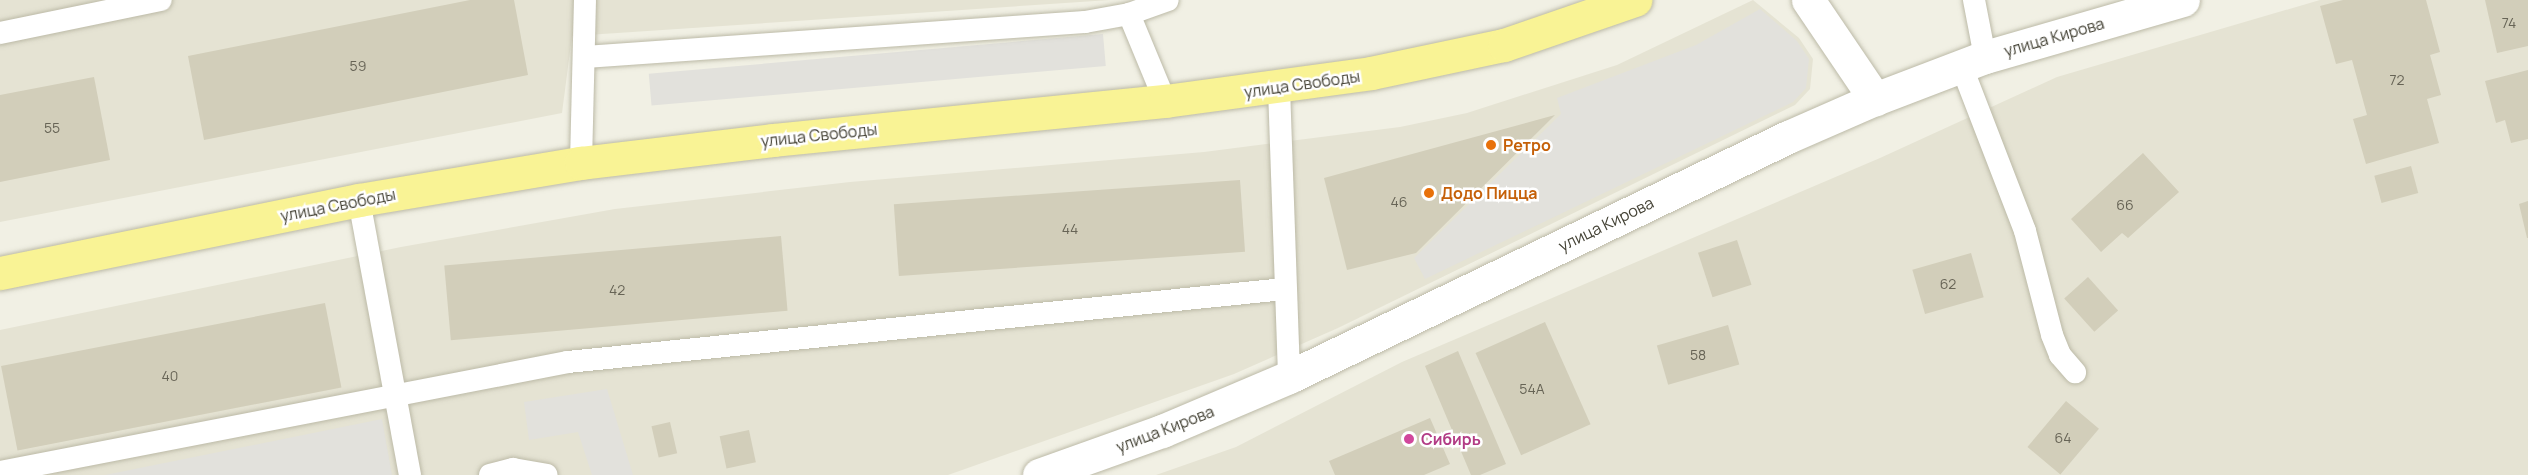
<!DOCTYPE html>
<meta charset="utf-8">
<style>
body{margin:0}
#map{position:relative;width:2528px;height:475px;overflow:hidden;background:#f1f0e4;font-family:Manrope,sans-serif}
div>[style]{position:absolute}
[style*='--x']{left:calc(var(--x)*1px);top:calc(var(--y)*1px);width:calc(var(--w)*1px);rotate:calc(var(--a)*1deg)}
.residential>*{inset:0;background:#e5e3d3}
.parking>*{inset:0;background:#e2e1dc;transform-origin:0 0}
.building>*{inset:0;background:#d2ceba;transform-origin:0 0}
.roads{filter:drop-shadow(0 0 2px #bcbaa7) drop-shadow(0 0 2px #bcbaa7)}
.lane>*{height:22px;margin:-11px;padding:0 11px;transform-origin:11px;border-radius:11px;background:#fff}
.street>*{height:33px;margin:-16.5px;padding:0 16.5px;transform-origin:16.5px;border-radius:16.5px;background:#fff}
.primary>*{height:33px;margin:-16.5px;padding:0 16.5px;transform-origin:16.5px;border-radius:16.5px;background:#f9f395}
.dots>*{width:16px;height:16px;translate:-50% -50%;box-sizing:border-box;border:3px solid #fff;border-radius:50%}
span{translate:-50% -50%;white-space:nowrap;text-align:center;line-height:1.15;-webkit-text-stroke:5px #fff;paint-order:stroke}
.number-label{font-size:14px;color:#676456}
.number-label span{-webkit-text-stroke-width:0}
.street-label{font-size:16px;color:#434134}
.food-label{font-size:16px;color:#c56008;font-weight:700}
.left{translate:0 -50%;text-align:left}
.hotel-label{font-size:16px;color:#b23c85;font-weight:700}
</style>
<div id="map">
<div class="residential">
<div style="clip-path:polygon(0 0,1110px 0,572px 36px,562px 113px,0 222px)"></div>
<div style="clip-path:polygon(1753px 0,1799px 38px,1813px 59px,1810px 89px,1795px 105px,1338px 328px,1234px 374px,948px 475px,0 475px,0 330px,401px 247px,615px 209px,850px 182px,1204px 152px,1400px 127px,1467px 113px,1617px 65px)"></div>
<div style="clip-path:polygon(2320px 0,2528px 0,2528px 475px,1156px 475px,1236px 447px,1402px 362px,1880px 158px,2057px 77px)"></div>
</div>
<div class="parking">
<div style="clip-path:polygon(1760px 9px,1797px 41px,1809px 59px,1806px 88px,1793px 102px,1425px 279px,1414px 258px,1561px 114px,1557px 98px,1696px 45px)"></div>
<div style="left:1103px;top:34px;width:32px;height:456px;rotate:85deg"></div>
<div style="clip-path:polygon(607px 389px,633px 475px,592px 475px,578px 432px,529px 440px,524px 402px)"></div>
<div style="clip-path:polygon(382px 419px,392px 475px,105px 475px)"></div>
</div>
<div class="building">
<div style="clip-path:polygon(470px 0,514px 0,528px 75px,204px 140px,188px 56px)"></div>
<div style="clip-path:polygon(2343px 0,2426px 0,2440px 52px,2430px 55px,2441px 95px,2427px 99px,2439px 143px,2366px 164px,2353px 119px,2367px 115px,2352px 60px,2336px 64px,2320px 6px)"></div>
<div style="clip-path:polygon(2485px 0,2528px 0,2528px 46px,2497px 53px)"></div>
<div style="clip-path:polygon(2528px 70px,2528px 139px,2511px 143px,2505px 120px,2496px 123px,2485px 81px)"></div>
<div style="clip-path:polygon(94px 77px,110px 160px,0 182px,0 95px)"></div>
<div style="clip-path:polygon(1555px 115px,1416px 253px,1347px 270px,1324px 178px)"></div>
<div style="clip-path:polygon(2143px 153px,2179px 192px,2128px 238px,2122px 233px,2101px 252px,2071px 219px)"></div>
<div style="left:2411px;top:166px;width:28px;height:38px;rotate:75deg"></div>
<div style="left:1240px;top:180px;width:72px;height:347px;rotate:86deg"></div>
<div style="clip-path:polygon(2528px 201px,2528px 238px,2527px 238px,2519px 204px)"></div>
<div style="left:781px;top:236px;width:75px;height:338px;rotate:85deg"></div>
<div style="left:1737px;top:240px;width:47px;height:41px;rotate:72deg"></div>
<div style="left:1971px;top:253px;width:46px;height:61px;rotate:74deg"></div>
<div style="left:2088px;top:277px;width:45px;height:32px;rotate:48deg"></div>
<div style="left:325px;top:303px;width:86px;height:330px;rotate:79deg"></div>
<div style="left:1545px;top:322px;width:112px;height:76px;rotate:66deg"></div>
<div style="left:1728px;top:325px;width:41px;height:74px;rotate:74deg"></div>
<div style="clip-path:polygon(1458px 351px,1506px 464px,1480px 475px,1471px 475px,1425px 366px)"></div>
<div style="left:2066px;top:401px;width:43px;height:60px;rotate:40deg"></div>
<div style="clip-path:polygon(1430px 418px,1450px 464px,1424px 475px,1335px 475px,1329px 461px)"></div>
<div style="left:670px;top:422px;width:32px;height:19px;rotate:77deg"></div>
<div style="left:749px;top:430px;width:33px;height:30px;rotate:78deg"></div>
</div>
<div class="roads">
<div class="lane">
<div style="--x:1974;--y:0;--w:58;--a:79.1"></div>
<div style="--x:1129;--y:14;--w:94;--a:67.5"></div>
<div style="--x:0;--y:33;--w:164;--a:-11.6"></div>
<div style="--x:585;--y:57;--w:501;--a:-4"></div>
<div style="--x:1085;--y:22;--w:45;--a:-10.3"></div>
<div style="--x:1129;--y:14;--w:41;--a:-19.7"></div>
<div style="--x:1961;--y:65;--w:178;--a:68.9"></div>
<div style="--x:2025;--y:231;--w:107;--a:75.4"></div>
<div style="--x:2052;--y:335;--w:22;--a:68"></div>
<div style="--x:2060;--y:355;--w:23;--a:49"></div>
<div style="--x:1279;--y:88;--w:289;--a:88"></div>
<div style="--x:581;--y:163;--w:163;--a:-88.6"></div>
<div style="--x:359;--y:200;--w:280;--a:79.5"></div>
<div style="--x:0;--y:472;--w:579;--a:-10.96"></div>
<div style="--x:568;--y:362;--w:720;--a:-5.82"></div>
<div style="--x:490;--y:475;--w:24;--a:-15"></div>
<div style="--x:513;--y:469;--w:34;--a:10"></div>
</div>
<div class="street">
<div style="--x:1808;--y:0;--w:120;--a:55.9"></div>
<div style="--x:1039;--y:475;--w:131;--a:-19.7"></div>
<div style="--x:1162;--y:431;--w:138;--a:-23"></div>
<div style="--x:1289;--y:377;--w:554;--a:-25.69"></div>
<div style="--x:1788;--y:137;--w:95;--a:-23.6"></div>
<div style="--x:1875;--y:99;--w:118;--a:-20.9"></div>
<div style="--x:1985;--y:57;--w:206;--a:-16.1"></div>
</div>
<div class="primary">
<div style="--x:0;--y:273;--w:366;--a:-11.5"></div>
<div style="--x:359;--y:200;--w:225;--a:-9.5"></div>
<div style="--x:581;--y:163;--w:193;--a:-6.8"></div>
<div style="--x:773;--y:140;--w:394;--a:-5.7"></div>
<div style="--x:1165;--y:101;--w:208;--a:-7.7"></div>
<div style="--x:1371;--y:73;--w:136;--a:-11.9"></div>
<div style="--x:1504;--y:45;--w:139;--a:-19"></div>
</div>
</div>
<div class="dots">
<div style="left:1491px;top:145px;background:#e8710a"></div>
<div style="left:1429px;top:193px;background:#e8710a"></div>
<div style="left:1409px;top:439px;background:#d1479c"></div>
</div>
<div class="number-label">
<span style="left:2509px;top:23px">74</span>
<span style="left:358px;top:66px">59</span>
<span style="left:2397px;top:80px">72</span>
<span style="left:52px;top:128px">55</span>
<span style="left:1399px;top:202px">46</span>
<span style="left:2125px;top:205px">66</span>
<span style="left:1070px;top:229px">44</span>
<span style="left:1948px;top:284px">62</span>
<span style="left:617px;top:290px">42</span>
<span style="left:1698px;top:355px">58</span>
<span style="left:170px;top:376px">40</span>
<span style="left:1532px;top:389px">54А</span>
<span style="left:2063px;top:438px">64</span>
</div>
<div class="street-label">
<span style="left:2054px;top:37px;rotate:-16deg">улица Кирова</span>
<span style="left:1302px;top:84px;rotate:-8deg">улица Свободы</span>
<span style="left:819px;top:135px;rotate:-6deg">улица Свободы</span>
<span style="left:338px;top:205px;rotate:-11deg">улица Свободы</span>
<span style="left:1606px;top:224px;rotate:-26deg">улица Кирова</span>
<span style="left:1165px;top:429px;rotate:-21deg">улица Кирова</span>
</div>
<div class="food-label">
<span class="left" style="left:1503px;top:145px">Ретро</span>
<span class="left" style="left:1441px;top:193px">Додо Пицца</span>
</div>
<div class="hotel-label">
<span class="left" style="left:1421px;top:439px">Сибирь</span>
</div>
</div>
